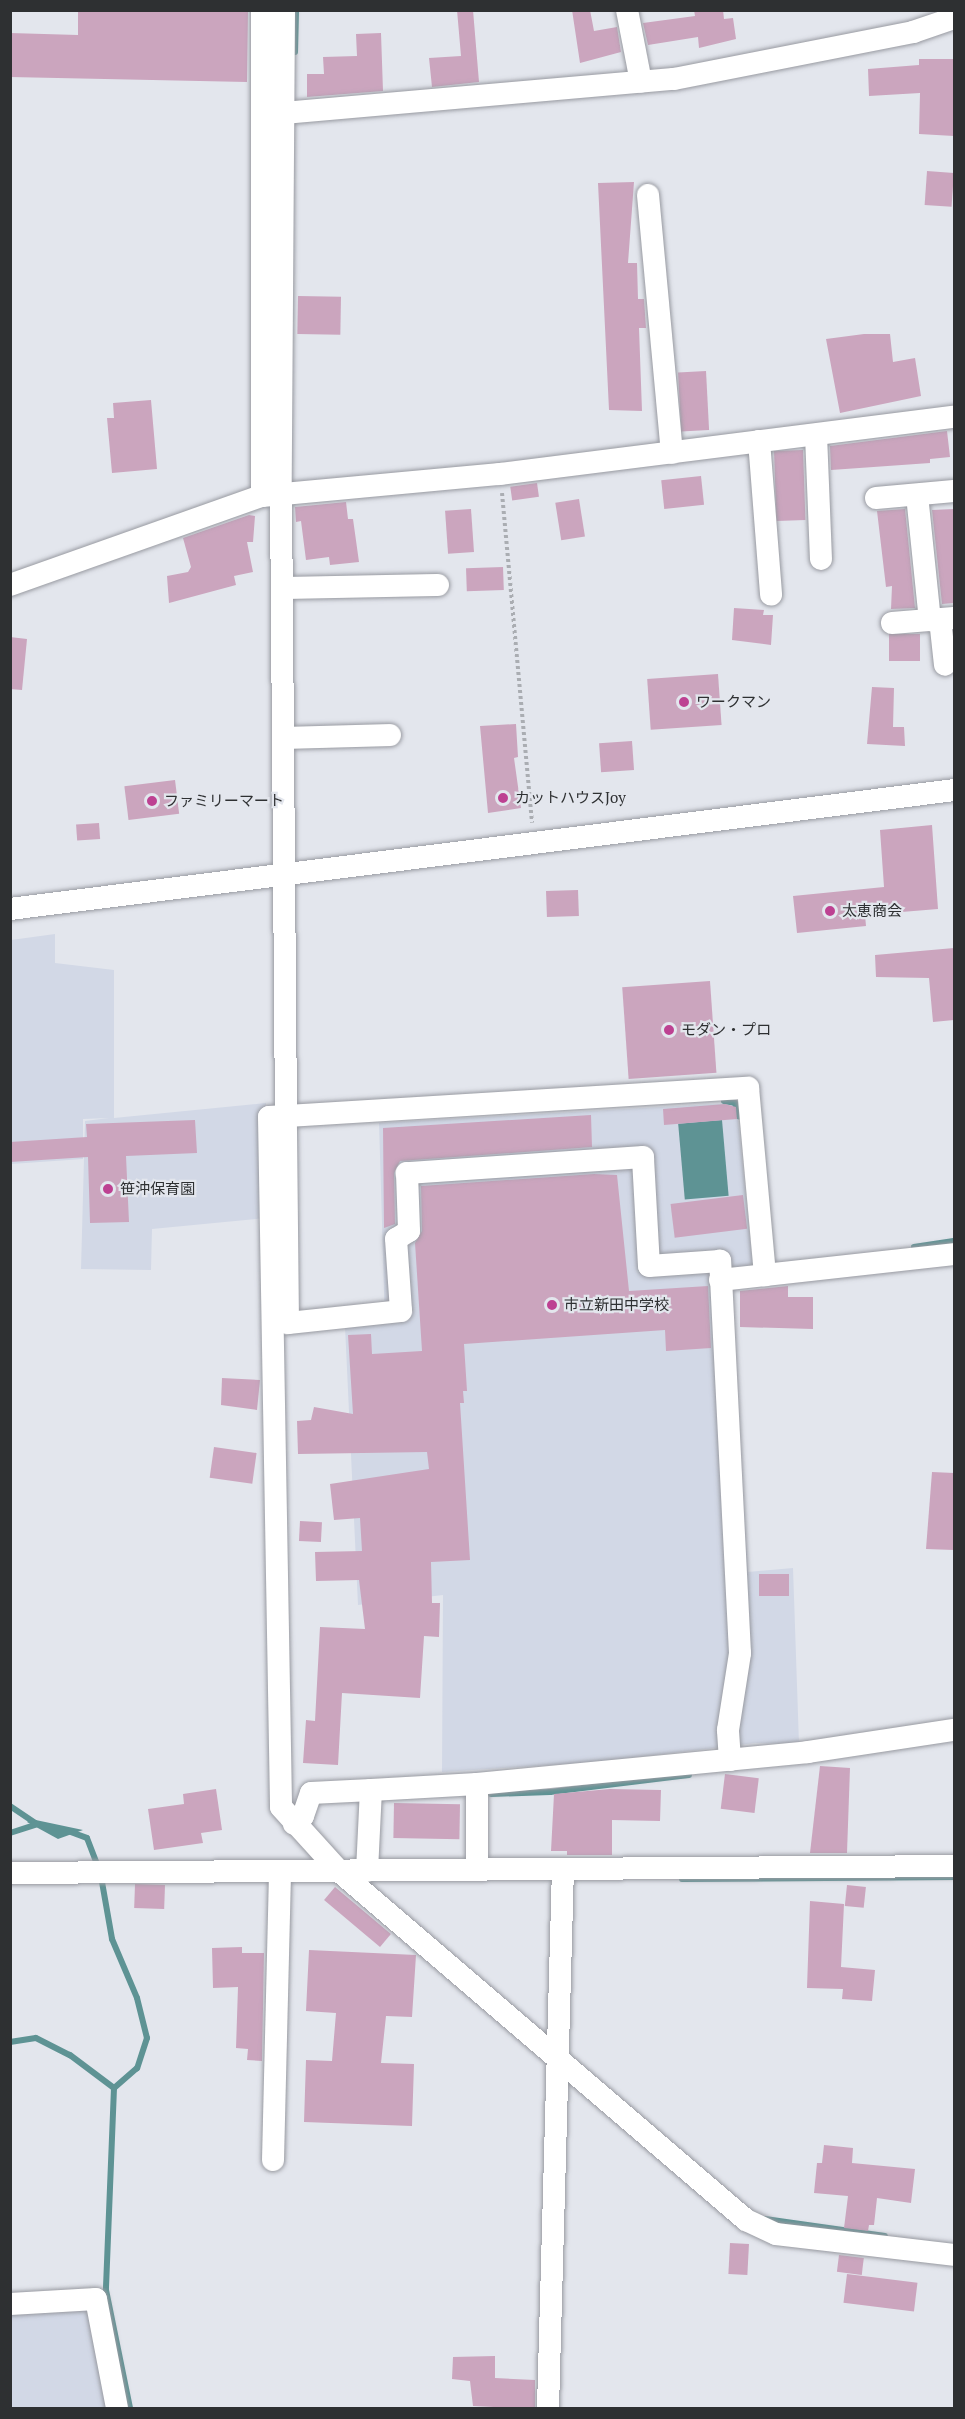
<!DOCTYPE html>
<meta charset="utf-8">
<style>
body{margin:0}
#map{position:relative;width:965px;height:2419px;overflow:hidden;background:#e3e6ed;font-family:"PT Serif","Noto Sans JP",serif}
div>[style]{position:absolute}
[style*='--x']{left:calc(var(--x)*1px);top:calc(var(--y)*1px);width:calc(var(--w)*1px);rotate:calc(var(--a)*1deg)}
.built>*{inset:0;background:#d2d8e6}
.water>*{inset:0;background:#5e9394;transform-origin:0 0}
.stream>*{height:6px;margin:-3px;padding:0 3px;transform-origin:3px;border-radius:3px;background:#5e9394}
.building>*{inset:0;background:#cba5be;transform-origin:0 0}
.path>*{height:4px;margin-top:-2px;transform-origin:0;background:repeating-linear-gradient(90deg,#aaadb2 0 3px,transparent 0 6px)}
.roads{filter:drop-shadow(0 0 2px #989aa1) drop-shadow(0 0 2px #989aa1)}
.minor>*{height:22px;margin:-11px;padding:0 11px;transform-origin:11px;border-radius:11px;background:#fff}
.dots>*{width:16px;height:16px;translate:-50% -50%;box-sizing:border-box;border:3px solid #e3e6ed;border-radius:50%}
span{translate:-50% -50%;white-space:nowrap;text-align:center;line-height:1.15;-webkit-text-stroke:4.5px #e3e6ed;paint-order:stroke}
.poi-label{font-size:15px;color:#2e3032}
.left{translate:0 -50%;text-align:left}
.frame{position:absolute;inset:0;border:12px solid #2e3032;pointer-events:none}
</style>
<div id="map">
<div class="built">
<div style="clip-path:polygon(55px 934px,55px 963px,114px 970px,114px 1118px,266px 1103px,266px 1218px,152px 1229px,151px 1270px,81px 1269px,85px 1121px,109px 1118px,83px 1119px,83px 1159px,11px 1164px,11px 940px)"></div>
<div style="clip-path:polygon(730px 1103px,737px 1110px,753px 1269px,729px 1272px,748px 1572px,793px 1568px,799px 1744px,755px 1743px,597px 1762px,442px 1772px,443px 1595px,358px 1605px,345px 1326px,385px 1323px,379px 1123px)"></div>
<div style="clip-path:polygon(87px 2304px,112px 2408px,11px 2408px,11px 2309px)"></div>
</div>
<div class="water">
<div style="left:722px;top:1120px;width:76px;height:44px;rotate:85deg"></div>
<div style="clip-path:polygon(31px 1819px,83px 1830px,58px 1839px,27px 1822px)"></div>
</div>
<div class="stream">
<div style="--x:295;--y:52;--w:42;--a:-88.6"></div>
<div style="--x:724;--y:1101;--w:11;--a:10"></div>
<div style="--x:735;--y:1103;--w:14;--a:73"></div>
<div style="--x:914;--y:1247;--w:40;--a:-8.5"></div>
<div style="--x:491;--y:1794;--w:59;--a:-1.9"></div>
<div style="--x:550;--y:1792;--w:140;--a:-7"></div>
<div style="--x:10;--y:1806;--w:30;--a:34"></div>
<div style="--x:68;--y:1831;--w:20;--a:20"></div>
<div style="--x:87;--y:1838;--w:25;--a:69"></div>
<div style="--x:10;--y:1833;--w:28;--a:-18"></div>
<div style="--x:682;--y:1879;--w:272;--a:-0.4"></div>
<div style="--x:102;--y:1882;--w:58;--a:80"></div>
<div style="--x:112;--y:1939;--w:64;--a:67"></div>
<div style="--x:137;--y:1998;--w:41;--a:76"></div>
<div style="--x:147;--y:2038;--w:32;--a:108"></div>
<div style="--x:137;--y:2068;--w:30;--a:139"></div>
<div style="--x:114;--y:2088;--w:202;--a:92.3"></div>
<div style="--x:106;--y:2290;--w:120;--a:78.5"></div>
<div style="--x:10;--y:2042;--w:26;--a:-9"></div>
<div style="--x:36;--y:2038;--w:38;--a:27"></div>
<div style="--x:70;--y:2055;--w:55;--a:36.9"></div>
<div style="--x:765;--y:2219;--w:121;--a:8.1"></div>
</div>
<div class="building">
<div style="clip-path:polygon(78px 10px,248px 10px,247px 82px,10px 77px,10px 33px,78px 35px)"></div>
<div style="clip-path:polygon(457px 10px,473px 10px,479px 82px,432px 87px,429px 58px,461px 56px)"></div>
<div style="clip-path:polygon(572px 10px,590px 10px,594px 31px,617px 27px,621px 52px,580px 63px)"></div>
<div style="clip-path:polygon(694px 10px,723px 10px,724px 19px,733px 18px,736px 39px,699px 48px,698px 37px,648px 45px,643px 23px,695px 16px)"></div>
<div style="clip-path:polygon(381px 33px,383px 91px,307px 97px,307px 74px,324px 74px,323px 57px,357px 56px,356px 34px)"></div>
<div style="clip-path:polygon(919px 59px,954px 59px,954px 136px,919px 134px,920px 93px,869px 96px,868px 69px,919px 65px)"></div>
<div style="left:927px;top:171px;width:27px;height:34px;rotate:4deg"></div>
<div style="clip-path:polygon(634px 182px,628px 263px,637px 263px,638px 299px,644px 299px,646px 328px,639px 328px,642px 411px,609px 410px,598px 183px)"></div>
<div style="left:298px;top:296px;width:43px;height:38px;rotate:1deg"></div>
<div style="clip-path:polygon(864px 334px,890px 334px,893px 362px,915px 358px,921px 396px,840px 413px,826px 339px)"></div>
<div style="left:706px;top:371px;width:59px;height:28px;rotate:87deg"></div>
<div style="clip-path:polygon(151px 400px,157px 469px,112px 473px,107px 418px,114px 418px,113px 403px)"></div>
<div style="clip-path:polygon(947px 431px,950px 457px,930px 459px,930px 463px,831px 470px,830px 446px)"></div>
<div style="left:803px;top:450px;width:70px;height:29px;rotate:88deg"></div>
<div style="left:701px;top:476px;width:29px;height:40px;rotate:84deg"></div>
<div style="left:537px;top:483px;width:14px;height:27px;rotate:82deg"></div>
<div style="left:579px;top:499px;width:38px;height:24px;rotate:81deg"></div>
<div style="clip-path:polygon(346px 502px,348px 519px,353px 519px,359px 562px,330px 565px,329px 557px,306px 560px,301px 521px,296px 522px,295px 507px)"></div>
<div style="left:471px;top:509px;width:43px;height:26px;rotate:86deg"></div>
<div style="clip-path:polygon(905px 509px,915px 608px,891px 609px,892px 586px,886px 587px,877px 511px)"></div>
<div style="clip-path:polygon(954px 509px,954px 603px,942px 604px,932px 510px)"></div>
<div style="clip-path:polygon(249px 515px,255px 516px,253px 542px,247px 542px,253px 572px,234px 576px,236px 585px,169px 603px,167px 576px,188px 572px,191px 567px,183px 538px)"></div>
<div style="left:503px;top:567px;width:23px;height:37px;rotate:88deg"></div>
<div style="clip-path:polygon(734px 608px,764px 610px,763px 615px,773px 615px,771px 645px,732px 640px)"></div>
<div style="left:920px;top:634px;width:27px;height:31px;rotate:90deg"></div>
<div style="clip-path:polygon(10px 637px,27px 639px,22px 690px,10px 689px)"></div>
<div style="left:718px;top:674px;width:51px;height:71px;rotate:86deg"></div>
<div style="clip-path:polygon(872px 687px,894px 688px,893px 727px,904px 727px,905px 746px,867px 744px)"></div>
<div style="clip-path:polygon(516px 724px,518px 757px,514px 758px,521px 808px,488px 813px,480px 726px)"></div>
<div style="left:632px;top:741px;width:29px;height:33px;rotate:86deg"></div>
<div style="left:175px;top:780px;width:34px;height:51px;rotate:83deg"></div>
<div style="left:99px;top:823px;width:16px;height:23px;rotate:86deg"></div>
<div style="clip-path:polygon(932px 825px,938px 909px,865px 915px,866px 926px,797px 933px,793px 896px,884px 887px,880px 830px)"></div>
<div style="left:578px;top:890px;width:26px;height:32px;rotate:88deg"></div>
<div style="clip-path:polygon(954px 948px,954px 1020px,933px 1022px,929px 978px,876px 977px,875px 955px)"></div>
<div style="left:710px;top:981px;width:92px;height:88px;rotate:86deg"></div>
<div style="clip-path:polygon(725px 1104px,736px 1107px,737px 1119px,664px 1125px,663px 1109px)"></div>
<div style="clip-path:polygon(591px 1115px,592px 1147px,400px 1161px,394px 1173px,395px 1224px,384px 1228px,383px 1128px)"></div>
<div style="clip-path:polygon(195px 1120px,197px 1153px,126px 1156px,129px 1222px,90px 1223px,88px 1157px,10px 1162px,10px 1142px,87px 1137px,86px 1124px)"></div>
<div style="clip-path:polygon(594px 1174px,617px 1175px,629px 1291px,708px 1286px,711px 1348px,666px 1351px,665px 1330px,464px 1344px,467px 1391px,463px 1391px,464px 1403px,460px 1403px,470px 1560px,431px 1562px,432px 1603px,440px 1603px,439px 1637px,424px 1636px,420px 1698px,342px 1693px,338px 1765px,303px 1763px,306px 1720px,315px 1721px,320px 1627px,365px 1629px,359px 1580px,316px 1581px,315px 1552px,362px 1551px,360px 1518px,334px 1520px,330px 1484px,429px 1469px,427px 1452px,298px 1454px,297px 1421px,311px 1420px,314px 1407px,353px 1414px,348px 1335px,371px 1334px,372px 1354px,422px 1351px,415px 1243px,422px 1231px,421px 1186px)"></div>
<div style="left:743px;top:1195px;width:34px;height:73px;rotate:83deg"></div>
<div style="clip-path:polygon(788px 1286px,788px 1297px,813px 1297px,813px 1329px,740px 1327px,740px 1291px)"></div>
<div style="clip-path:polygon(222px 1378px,260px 1380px,257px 1410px,221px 1405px)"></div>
<div style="left:214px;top:1447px;width:43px;height:31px;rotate:8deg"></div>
<div style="clip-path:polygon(932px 1472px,954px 1473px,954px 1550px,926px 1549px)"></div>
<div style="left:300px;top:1521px;width:22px;height:20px;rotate:3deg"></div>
<div style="left:759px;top:1574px;width:30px;height:22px"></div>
<div style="clip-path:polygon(820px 1766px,850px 1768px,847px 1853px,810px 1853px)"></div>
<div style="left:725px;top:1774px;width:34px;height:35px;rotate:7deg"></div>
<div style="clip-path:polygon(216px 1789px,222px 1830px,201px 1833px,203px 1843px,154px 1850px,148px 1809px,184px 1804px,183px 1794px)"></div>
<div style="clip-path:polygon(610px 1789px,661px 1790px,660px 1821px,612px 1820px,612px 1855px,567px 1855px,567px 1851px,551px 1851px,554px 1794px)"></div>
<div style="left:394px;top:1803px;width:66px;height:35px;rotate:1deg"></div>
<div style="left:165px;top:1885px;width:24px;height:30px;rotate:92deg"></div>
<div style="left:847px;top:1885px;width:19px;height:21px;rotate:6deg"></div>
<div style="left:335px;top:1887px;width:73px;height:17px;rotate:40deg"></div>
<div style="clip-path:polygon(810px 1901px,844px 1904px,841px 1967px,875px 1970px,872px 2001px,842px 1999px,843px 1989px,807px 1988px)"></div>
<div style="clip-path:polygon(242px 1947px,242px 1953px,264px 1953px,262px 2061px,247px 2060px,248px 2049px,236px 2048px,238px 1987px,213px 1988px,212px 1948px)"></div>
<div style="clip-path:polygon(309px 1950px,416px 1955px,412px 2017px,386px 2016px,381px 2063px,414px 2064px,412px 2126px,304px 2122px,306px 2060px,332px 2061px,336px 2013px,306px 2011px)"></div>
<div style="clip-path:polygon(824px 2145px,853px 2148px,852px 2163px,915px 2169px,911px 2203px,877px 2198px,874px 2225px,869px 2225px,868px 2231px,844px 2228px,848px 2196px,814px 2193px,817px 2163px,822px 2163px)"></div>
<div style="left:730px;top:2243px;width:19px;height:31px;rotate:3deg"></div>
<div style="left:839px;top:2255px;width:25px;height:17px;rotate:7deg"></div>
<div style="left:847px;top:2274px;width:71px;height:29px;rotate:7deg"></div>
<div style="clip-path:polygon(495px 2356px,495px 2378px,535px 2380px,535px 2409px,473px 2406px,470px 2381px,452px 2379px,453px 2357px)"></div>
</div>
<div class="path">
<div style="--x:502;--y:493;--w:331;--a:84.8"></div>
</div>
<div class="roads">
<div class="minor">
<div style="--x:262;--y:10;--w:486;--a:90"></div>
<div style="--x:284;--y:10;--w:485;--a:90.4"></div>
<div style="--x:281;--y:495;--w:621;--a:89.54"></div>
<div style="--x:286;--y:1116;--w:463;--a:-3.5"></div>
<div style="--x:748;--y:1088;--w:188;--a:84.8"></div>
<div style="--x:765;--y:1275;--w:190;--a:-6.3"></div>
<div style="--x:627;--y:10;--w:73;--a:79"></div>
<div style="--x:283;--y:113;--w:392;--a:-5"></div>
<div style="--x:674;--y:79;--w:244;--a:-11.1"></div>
<div style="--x:913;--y:32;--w:43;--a:-18.9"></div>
<div style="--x:648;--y:195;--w:259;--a:84.7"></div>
<div style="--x:816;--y:435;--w:124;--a:87.7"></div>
<div style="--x:759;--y:441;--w:154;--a:85.5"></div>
<div style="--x:917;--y:495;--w:126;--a:84.1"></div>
<div style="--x:876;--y:498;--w:78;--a:-5.1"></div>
<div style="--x:10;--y:585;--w:267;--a:-19.5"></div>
<div style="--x:262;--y:496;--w:239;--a:-5.3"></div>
<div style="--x:500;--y:474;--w:458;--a:-7.2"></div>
<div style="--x:283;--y:588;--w:155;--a:-1.1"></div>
<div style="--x:940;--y:619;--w:46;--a:83.8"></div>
<div style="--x:892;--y:623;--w:62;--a:-4.6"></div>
<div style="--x:285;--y:738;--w:105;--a:-1.6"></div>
<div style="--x:10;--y:909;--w:951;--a:-7.18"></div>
<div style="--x:720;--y:1280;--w:45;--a:-6.3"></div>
<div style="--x:730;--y:1760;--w:30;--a:-94"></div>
<div style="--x:728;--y:1730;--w:78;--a:-81.1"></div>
<div style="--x:740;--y:1653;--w:393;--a:-92.9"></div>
<div style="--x:720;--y:1261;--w:71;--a:176"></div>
<div style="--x:649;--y:1266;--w:109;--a:-93.2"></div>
<div style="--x:643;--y:1157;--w:237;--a:176.1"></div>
<div style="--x:407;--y:1173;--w:58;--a:88"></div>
<div style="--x:409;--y:1231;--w:15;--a:148"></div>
<div style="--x:396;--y:1239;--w:72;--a:86"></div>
<div style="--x:401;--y:1311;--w:114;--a:173.9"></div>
<div style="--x:288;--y:1323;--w:207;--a:-90.6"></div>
<div style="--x:286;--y:1116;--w:17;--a:177"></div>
<div style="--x:269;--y:1117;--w:690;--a:89"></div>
<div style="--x:281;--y:1807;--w:88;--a:47.8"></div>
<div style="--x:340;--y:1872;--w:535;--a:40.6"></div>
<div style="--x:746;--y:2220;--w:33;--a:25"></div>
<div style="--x:776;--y:2234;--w:179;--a:6.7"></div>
<div style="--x:294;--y:1824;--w:12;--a:-42"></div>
<div style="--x:303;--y:1816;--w:24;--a:-71"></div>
<div style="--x:311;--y:1793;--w:60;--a:-2.9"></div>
<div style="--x:477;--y:1870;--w:86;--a:-90"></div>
<div style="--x:477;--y:1784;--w:333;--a:-5.5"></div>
<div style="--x:808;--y:1752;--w:148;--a:-8.6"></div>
<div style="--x:367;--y:1871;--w:81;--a:-87.2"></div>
<div style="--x:371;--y:1790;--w:106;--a:-3.2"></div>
<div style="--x:10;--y:1873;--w:944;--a:-0.42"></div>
<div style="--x:273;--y:2160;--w:288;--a:-88.6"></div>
<div style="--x:10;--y:2304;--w:86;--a:-3.3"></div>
<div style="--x:96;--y:2299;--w:111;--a:79.1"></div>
<div style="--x:548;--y:2408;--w:539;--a:-88.41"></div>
</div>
</div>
<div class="dots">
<div style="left:684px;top:702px;background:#bd4192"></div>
<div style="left:503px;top:798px;background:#bd4192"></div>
<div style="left:152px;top:801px;background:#bd4192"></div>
<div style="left:830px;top:911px;background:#bd4192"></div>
<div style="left:669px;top:1030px;background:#bd4192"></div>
<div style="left:108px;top:1189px;background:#bd4192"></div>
<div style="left:552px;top:1305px;background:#bd4192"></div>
</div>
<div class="poi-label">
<span class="left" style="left:696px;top:702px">ワークマン</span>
<span class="left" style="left:515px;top:798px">カットハウスJoy</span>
<span class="left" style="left:164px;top:801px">ファミリーマート</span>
<span class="left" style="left:842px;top:911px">太恵商会</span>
<span class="left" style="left:681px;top:1030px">モダン・プロ</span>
<span class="left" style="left:120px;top:1189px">笹沖保育園</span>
<span class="left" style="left:564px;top:1305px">市立新田中学校</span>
</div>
<div class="frame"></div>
</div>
